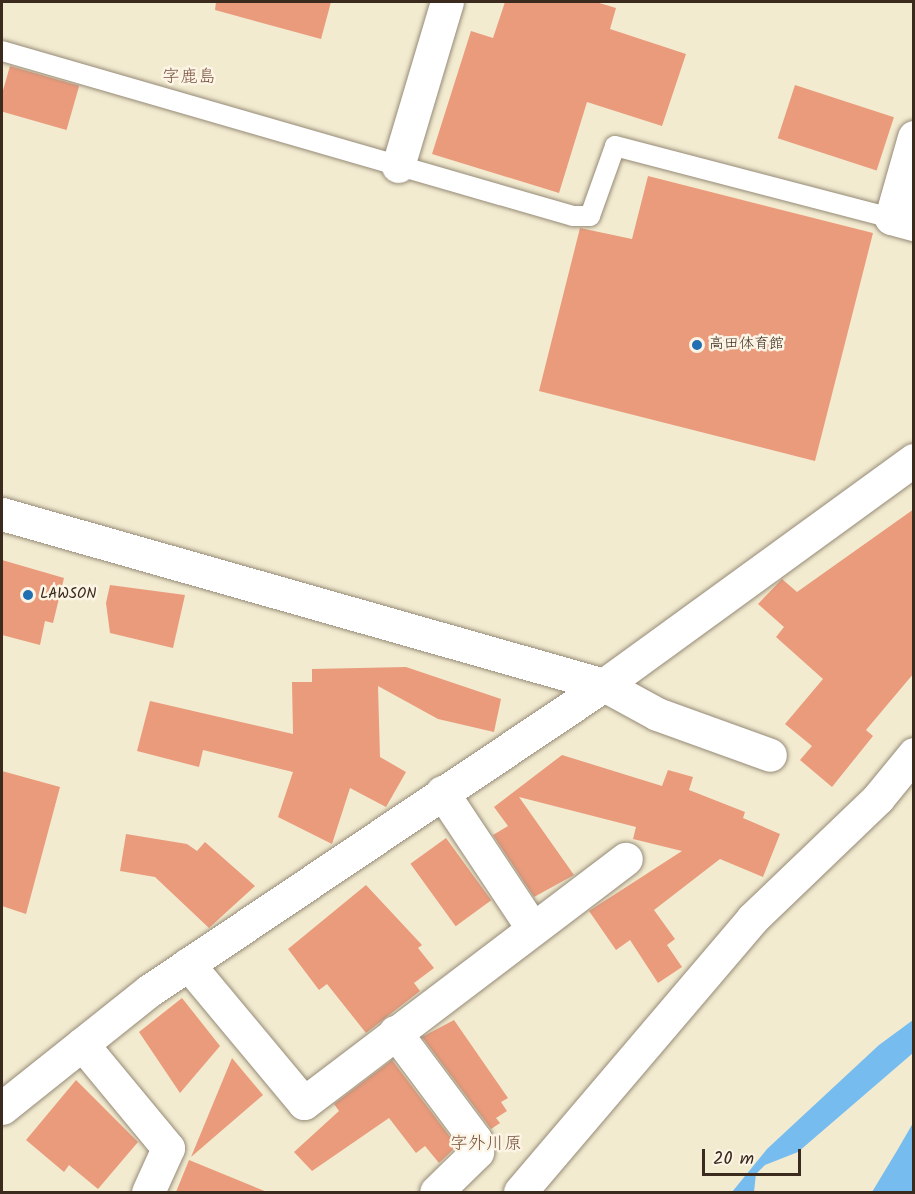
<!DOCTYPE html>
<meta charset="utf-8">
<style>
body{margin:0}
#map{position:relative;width:915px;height:1194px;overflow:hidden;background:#f2ebd0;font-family:Kalam,"Klee One",sans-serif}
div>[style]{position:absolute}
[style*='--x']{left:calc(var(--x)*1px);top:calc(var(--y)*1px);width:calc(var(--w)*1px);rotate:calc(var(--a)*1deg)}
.water>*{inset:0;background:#77bcee}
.building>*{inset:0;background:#ea9b7c;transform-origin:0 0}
.roads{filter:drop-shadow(0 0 2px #968a77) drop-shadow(0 0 2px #968a77)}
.service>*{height:20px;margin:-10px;padding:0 10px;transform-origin:10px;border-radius:10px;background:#fff}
.minor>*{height:33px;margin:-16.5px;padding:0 16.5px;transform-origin:16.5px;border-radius:16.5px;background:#fff}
.dots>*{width:16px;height:16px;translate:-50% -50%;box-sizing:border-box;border:3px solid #fcf5e5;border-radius:50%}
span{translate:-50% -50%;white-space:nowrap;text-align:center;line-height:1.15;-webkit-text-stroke:5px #fcf5e5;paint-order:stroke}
.poi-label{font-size:15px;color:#3b2a1e}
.left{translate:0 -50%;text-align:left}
.quarter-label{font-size:18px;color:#78523f}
.frame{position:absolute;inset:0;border:3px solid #3b2a1e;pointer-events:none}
.scale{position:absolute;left:702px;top:1149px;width:99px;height:27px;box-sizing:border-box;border:3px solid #3b2a1e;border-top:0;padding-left:8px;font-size:18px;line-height:21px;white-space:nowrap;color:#3b2a1e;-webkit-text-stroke:4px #fcf5e5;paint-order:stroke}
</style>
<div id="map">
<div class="water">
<div style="clip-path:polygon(913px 1020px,913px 1053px,798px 1152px,765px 1165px,756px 1174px,754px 1192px,732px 1192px,767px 1149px,879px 1045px)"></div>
<div style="clip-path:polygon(913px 1123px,913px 1192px,872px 1192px,898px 1149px)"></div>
</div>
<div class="building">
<div style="clip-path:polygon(216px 2px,331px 2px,321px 39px,215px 10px)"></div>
<div style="clip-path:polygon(505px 2px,596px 2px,616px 8px,610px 29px,686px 54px,662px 126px,587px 102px,559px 193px,432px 154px,471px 31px,493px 38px)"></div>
<div style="left:10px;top:66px;width:72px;height:46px;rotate:16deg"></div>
<div style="left:795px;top:85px;width:104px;height:56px;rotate:18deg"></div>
<div style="clip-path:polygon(648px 176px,873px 233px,815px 461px,539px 391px,580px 228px,632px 239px)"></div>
<div style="clip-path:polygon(914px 509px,914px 673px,866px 730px,873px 736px,832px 787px,800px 760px,812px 746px,785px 724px,823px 679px,776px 637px,784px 627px,758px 604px,782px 579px,797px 592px)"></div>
<div style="clip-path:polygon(2px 560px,64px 578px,53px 623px,45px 621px,40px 645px,2px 635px)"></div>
<div style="clip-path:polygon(110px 585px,185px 595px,173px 648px,110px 633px,106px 603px)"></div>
<div style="clip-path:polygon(406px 667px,501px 699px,494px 732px,438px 719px,378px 686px,380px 757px,406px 772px,386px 807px,350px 788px,332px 844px,278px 817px,293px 772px,203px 750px,199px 767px,137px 751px,150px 701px,293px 734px,292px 682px,312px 682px,312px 669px)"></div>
<div style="clip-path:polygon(562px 755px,662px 786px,668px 770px,693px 777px,689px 790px,745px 812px,743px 818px,780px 834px,763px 877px,720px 859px,654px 910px,675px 939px,667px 945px,682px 967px,658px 983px,630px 940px,616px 950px,589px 911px,682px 851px,633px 839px,636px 827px,519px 797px,574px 875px,534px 897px,493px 835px,508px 826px,494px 807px)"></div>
<div style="clip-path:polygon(2px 771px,60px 787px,26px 914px,2px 906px)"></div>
<div style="clip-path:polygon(126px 834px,187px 844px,197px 851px,205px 842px,255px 886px,209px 928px,155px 877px,120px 871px)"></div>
<div style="left:446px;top:838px;width:77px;height:44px;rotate:54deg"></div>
<div style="clip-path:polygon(366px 885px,422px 945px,418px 948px,434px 968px,414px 983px,420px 991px,366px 1033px,327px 984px,319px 990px,288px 949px)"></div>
<div style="clip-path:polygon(182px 998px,220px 1046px,180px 1093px,139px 1032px)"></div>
<div style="clip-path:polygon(454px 1020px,508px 1098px,501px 1102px,507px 1111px,496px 1118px,500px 1123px,491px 1129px,422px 1037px)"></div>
<div style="clip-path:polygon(232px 1058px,263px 1095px,191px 1157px)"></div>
<div style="clip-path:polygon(392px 1060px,457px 1146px,439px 1163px,425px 1146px,416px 1153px,389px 1118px,312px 1171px,294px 1152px,339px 1111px,334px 1104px)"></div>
<div style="clip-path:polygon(76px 1080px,138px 1142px,98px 1189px,69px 1165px,64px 1172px,26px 1140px)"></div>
<div style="clip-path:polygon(189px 1160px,267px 1192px,176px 1192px)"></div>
</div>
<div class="roads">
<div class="service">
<div style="--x:2;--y:51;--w:594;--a:16.12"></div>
<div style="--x:573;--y:216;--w:17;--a:0"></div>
<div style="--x:590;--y:216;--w:74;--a:-70.3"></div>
<div style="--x:615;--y:146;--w:285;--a:14.6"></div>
</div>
<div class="minor">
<div style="--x:914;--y:137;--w:84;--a:105.9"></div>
<div style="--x:891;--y:218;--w:24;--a:15"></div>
<div style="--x:398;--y:166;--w:171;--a:-73.4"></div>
<div style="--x:2;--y:514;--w:626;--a:15.86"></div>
<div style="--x:604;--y:685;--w:60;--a:28.7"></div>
<div style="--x:657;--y:714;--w:120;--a:19.9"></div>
<div style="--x:442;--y:792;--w:164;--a:56.4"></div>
<div style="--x:188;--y:964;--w:181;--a:50.2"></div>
<div style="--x:304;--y:1103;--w:404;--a:-37.2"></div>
<div style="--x:395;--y:1032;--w:134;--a:53.2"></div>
<div style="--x:475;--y:1139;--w:13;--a:81"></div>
<div style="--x:477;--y:1152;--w:57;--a:135.7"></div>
<div style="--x:82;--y:1044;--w:135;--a:50.4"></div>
<div style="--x:168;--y:1148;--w:48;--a:114.4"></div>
<div style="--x:2;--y:1108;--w:189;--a:-38.6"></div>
<div style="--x:150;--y:990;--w:547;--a:-33.89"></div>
<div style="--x:604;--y:685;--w:383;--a:-36"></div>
<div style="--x:520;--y:1192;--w:358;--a:-49.6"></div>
<div style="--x:752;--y:919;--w:175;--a:-43.8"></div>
<div style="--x:878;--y:798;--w:57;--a:-50.7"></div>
</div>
</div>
<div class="dots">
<div style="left:697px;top:345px;background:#1f6fb2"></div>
<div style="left:28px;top:595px;background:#1f6fb2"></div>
</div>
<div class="poi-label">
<span class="left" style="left:709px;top:345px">高田体育館</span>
<span class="left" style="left:40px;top:595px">LAWSON</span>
</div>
<div class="quarter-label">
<span style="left:189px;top:78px">字鹿島</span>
<span style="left:486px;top:1145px">字外川原</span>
</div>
<div class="frame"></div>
<div class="scale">20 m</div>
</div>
